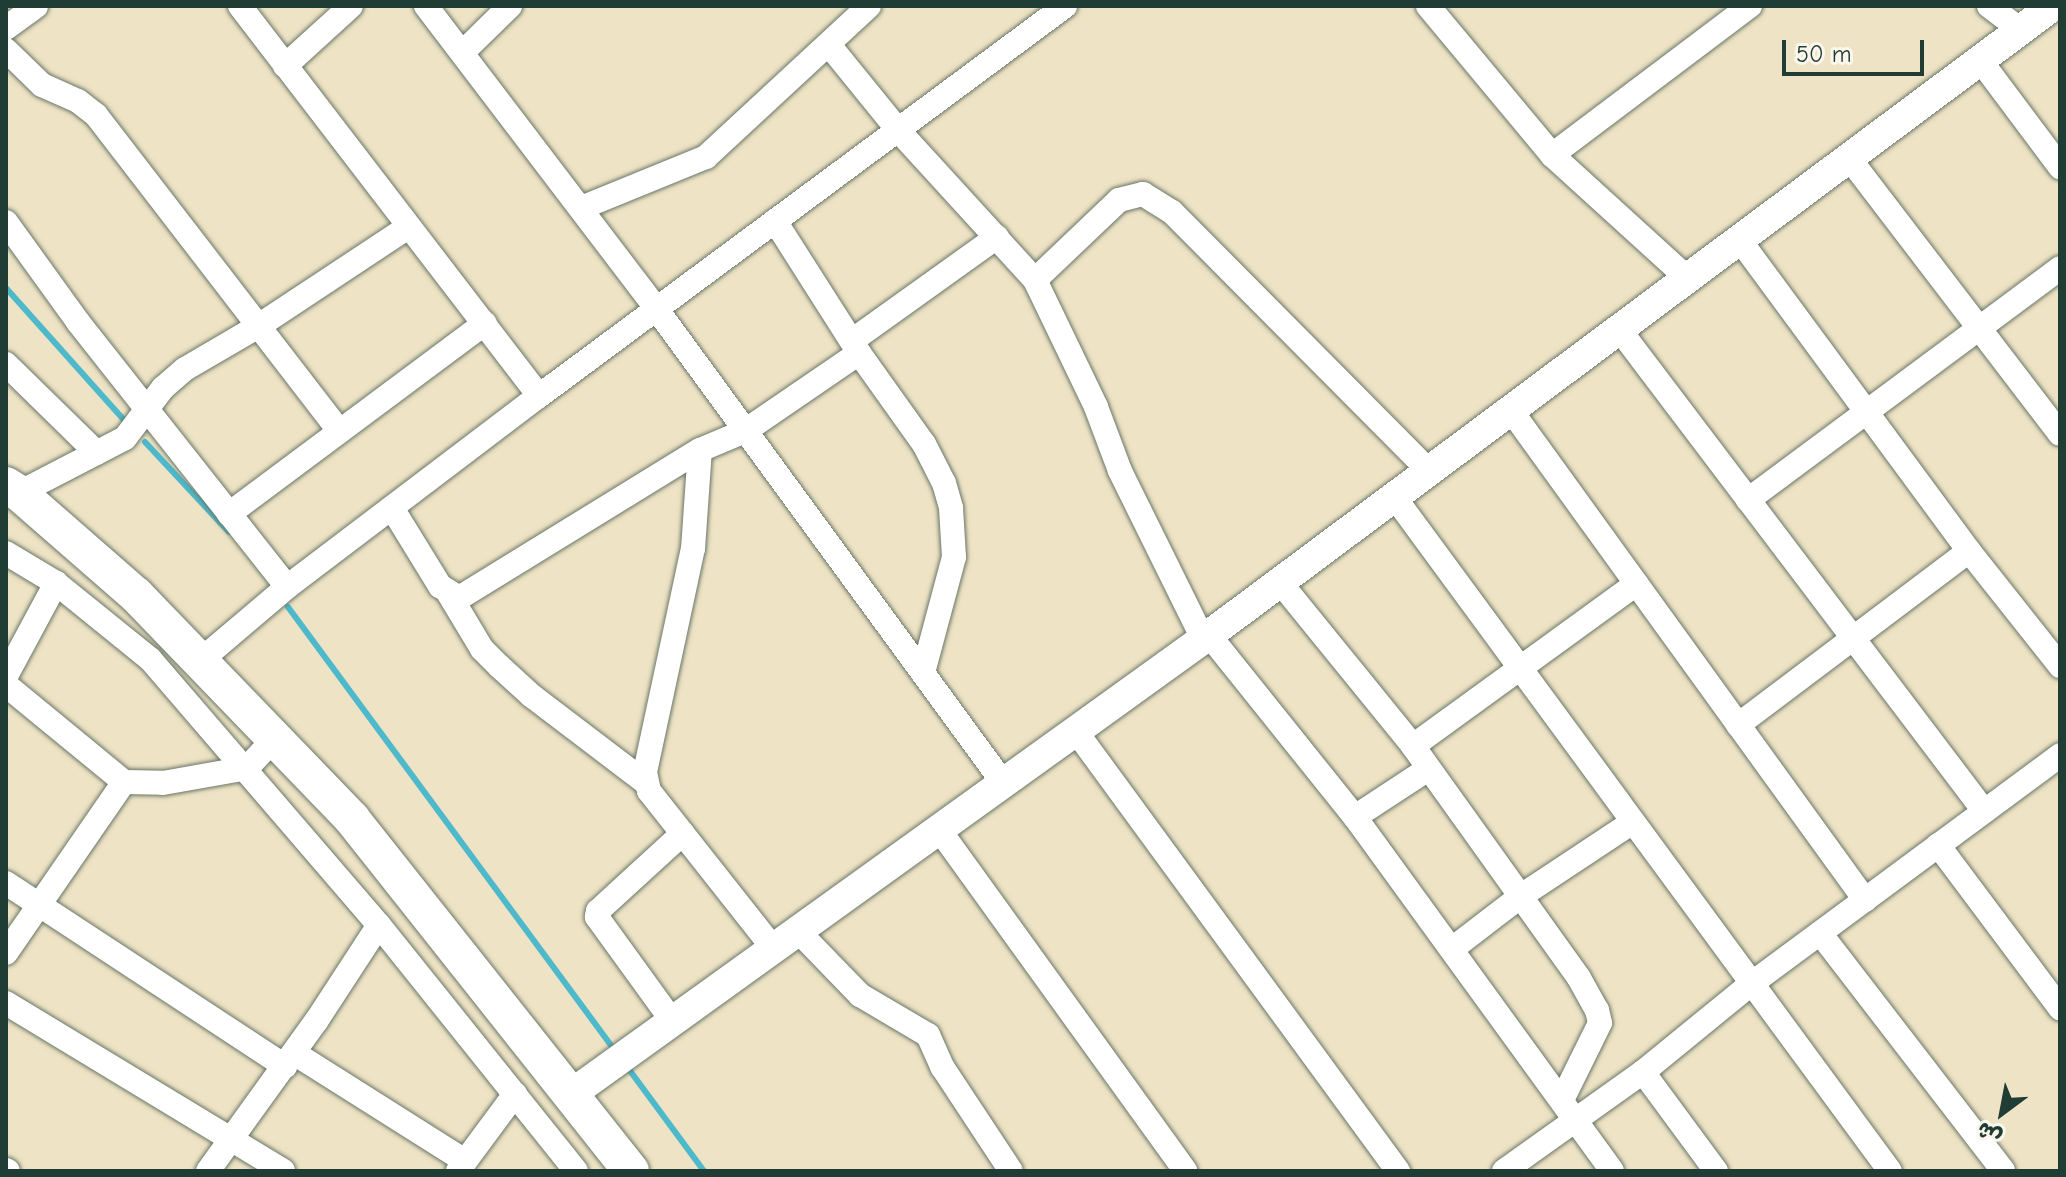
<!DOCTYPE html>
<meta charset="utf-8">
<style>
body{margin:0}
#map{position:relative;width:2066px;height:1177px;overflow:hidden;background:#efe3c5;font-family:"Comic Neue","Playpen Sans Arabic",sans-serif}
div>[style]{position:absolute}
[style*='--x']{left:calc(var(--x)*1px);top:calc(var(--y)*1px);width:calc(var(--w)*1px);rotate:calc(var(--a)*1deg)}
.stream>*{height:6px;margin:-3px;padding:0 3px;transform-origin:3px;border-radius:3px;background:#4eb9cb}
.roads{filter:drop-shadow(0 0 2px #687767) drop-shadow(0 0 2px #687767)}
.minor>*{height:24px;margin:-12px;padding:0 12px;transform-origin:12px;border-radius:12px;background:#fff}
.major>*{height:30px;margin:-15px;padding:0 15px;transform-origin:15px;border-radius:15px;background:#fff}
.highway>*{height:36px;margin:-18px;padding:0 18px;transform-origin:18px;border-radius:18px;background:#fff}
span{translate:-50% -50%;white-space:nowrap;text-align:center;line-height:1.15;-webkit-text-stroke:6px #fbf7ec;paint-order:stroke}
.frame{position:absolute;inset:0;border:8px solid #1f3d34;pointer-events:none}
.north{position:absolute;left:1962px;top:1073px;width:80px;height:80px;-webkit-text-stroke:6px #fbf7ec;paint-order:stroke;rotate:212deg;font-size:22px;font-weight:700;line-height:32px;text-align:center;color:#1f3d34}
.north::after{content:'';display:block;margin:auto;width:28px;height:36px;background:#1f3d34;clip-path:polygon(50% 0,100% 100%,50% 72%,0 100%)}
.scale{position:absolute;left:1782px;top:40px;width:142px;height:36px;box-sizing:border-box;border:4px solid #1f3d34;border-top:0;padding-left:10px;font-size:24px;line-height:28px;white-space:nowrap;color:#1f3d34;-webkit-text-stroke:6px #fbf7ec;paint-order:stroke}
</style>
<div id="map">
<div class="stream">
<div style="--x:6;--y:288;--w:176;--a:48.2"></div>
<div style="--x:145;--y:442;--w:123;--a:47"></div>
<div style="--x:288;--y:607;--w:553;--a:53.61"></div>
<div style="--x:625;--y:1064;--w:133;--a:53.6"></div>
</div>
<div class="roads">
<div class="minor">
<div style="--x:240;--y:6;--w:491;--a:52.5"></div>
<div style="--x:426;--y:6;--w:383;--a:52.7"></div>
<div style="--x:658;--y:311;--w:586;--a:53.81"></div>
<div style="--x:1428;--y:6;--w:194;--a:50.2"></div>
<div style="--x:1552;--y:155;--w:183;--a:42.3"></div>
<div style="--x:1989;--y:6;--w:40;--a:37"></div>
<div style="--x:6;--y:28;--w:37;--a:-36"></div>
<div style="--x:829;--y:45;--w:109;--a:50.9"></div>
<div style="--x:898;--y:130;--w:203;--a:47.6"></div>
<div style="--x:1035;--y:280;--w:141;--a:64.3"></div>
<div style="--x:1096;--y:407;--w:68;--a:69.4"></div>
<div style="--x:1120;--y:471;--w:187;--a:63.7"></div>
<div style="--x:6;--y:50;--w:50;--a:44.2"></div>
<div style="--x:42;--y:85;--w:39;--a:24"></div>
<div style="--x:78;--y:101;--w:23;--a:38"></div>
<div style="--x:96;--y:115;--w:399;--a:52.4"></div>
<div style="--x:463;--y:52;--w:66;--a:-44.4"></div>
<div style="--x:1980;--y:60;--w:134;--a:53.2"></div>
<div style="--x:285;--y:66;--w:89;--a:-42.3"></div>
<div style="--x:1552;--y:155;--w:248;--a:-37"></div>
<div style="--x:1849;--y:158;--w:347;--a:52.6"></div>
<div style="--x:581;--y:208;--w:135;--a:-22.2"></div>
<div style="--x:706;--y:157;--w:222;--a:-42.8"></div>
<div style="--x:775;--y:221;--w:156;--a:57.5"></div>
<div style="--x:859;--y:353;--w:112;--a:54.5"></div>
<div style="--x:924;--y:444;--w:44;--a:62.9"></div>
<div style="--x:944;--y:483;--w:26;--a:74"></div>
<div style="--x:951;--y:508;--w:49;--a:86.5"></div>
<div style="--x:954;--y:557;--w:120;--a:105"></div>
<div style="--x:6;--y:222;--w:123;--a:54.2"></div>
<div style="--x:78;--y:322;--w:337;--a:51.7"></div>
<div style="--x:1739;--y:239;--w:388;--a:53.6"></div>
<div style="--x:1969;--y:551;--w:147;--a:51.6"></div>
<div style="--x:1035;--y:280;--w:116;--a:-43.6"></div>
<div style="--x:1119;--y:200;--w:25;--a:-14"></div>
<div style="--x:1143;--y:194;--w:34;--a:32"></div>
<div style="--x:1172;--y:212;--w:363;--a:45.2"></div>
<div style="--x:1619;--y:329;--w:605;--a:52.86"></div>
<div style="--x:853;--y:340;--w:177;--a:-35.6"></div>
<div style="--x:6;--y:364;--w:127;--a:44.4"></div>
<div style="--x:1510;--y:409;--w:606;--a:54.13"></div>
<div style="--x:19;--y:493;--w:119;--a:-27.4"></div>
<div style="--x:125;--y:438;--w:63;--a:-52.8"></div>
<div style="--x:163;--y:388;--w:29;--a:-41"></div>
<div style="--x:185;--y:369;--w:83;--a:-30.3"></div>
<div style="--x:257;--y:327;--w:181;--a:-33.5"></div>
<div style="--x:1393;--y:495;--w:839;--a:53.68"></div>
<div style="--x:1748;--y:500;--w:389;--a:-36.6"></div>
<div style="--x:392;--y:508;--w:92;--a:58.4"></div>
<div style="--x:440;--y:586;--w:22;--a:32"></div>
<div style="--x:459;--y:598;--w:283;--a:-31.6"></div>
<div style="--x:229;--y:514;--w:319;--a:-36.7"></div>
<div style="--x:6;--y:553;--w:58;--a:31"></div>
<div style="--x:56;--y:583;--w:121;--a:39"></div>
<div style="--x:150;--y:659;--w:351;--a:49.3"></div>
<div style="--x:379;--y:925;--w:315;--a:51.3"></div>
<div style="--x:1279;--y:581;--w:213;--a:50.9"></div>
<div style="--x:1413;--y:746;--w:285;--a:54.4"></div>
<div style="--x:1579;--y:978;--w:37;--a:61"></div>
<div style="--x:1597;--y:1010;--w:13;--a:77"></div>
<div style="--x:1600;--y:1023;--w:86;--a:116.3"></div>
<div style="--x:449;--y:594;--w:64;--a:59"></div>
<div style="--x:482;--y:649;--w:24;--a:45"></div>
<div style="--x:499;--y:666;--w:45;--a:42.3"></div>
<div style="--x:532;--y:696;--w:142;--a:37.3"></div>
<div style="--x:1209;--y:635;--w:233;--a:51.3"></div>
<div style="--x:1355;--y:817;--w:437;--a:54"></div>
<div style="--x:201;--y:660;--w:113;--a:-40.3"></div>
<div style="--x:287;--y:587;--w:316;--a:-37.2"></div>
<div style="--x:539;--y:396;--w:655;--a:-36.55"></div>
<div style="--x:6;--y:676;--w:106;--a:-61.7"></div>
<div style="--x:6;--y:685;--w:153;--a:39.4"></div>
<div style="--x:1738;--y:725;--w:289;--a:-37"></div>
<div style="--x:1075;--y:730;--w:547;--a:53.78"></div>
<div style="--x:1413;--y:746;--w:276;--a:-36"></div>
<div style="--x:1355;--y:817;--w:87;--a:-33.3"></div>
<div style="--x:938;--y:828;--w:423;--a:54.2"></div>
<div style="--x:1938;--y:845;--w:204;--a:53.2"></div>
<div style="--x:6;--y:883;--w:334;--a:33.3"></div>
<div style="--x:797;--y:930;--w:91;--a:45.9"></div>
<div style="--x:860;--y:995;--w:79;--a:30.5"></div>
<div style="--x:928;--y:1035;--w:36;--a:66"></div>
<div style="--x:943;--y:1068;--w:123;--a:56.6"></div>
<div style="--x:1820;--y:933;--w:300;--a:52.4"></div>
<div style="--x:773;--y:948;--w:200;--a:-128.3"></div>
<div style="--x:649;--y:791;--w:19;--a:-102"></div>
<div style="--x:645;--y:772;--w:228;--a:-77.9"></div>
<div style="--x:693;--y:549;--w:99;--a:-86"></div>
<div style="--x:700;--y:450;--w:49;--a:-22.9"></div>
<div style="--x:745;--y:431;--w:138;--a:-34.4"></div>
<div style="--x:1452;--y:949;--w:87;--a:-37.5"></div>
<div style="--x:1521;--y:896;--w:134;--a:-33.5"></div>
<div style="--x:6;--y:953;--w:208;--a:-55.4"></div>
<div style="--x:124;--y:782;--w:39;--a:1"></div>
<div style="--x:163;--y:783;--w:85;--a:-10.1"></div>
<div style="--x:247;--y:768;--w:41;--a:-47"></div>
<div style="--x:6;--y:1003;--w:324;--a:31.2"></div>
<div style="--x:673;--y:1022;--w:130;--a:-125.9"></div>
<div style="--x:597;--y:917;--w:6;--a:-81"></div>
<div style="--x:598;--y:911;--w:115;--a:-42.5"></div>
<div style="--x:294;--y:1053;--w:202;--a:32.3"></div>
<div style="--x:1643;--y:1072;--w:123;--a:53.6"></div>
<div style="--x:6;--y:1170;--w:2;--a:27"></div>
<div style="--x:208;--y:1171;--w:186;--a:-54.2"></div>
<div style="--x:317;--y:1020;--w:113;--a:-56.9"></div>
<div style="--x:458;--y:1171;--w:96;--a:-53.5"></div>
<div style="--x:1504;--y:1171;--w:171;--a:-35.5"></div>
<div style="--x:1643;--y:1072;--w:139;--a:-39.2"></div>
<div style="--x:1751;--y:984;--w:385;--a:-36.5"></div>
</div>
<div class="major">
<div style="--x:570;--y:1095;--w:787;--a:-35.75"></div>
<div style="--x:1209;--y:635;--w:1053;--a:-36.7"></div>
</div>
<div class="highway">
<div style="--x:6;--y:485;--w:15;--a:32"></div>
<div style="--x:19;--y:493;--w:155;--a:41.1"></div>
<div style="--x:136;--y:595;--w:311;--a:46"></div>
<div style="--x:352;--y:819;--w:449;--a:51.6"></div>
</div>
</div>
<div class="frame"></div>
<div class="north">ش</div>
<div class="scale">50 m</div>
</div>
